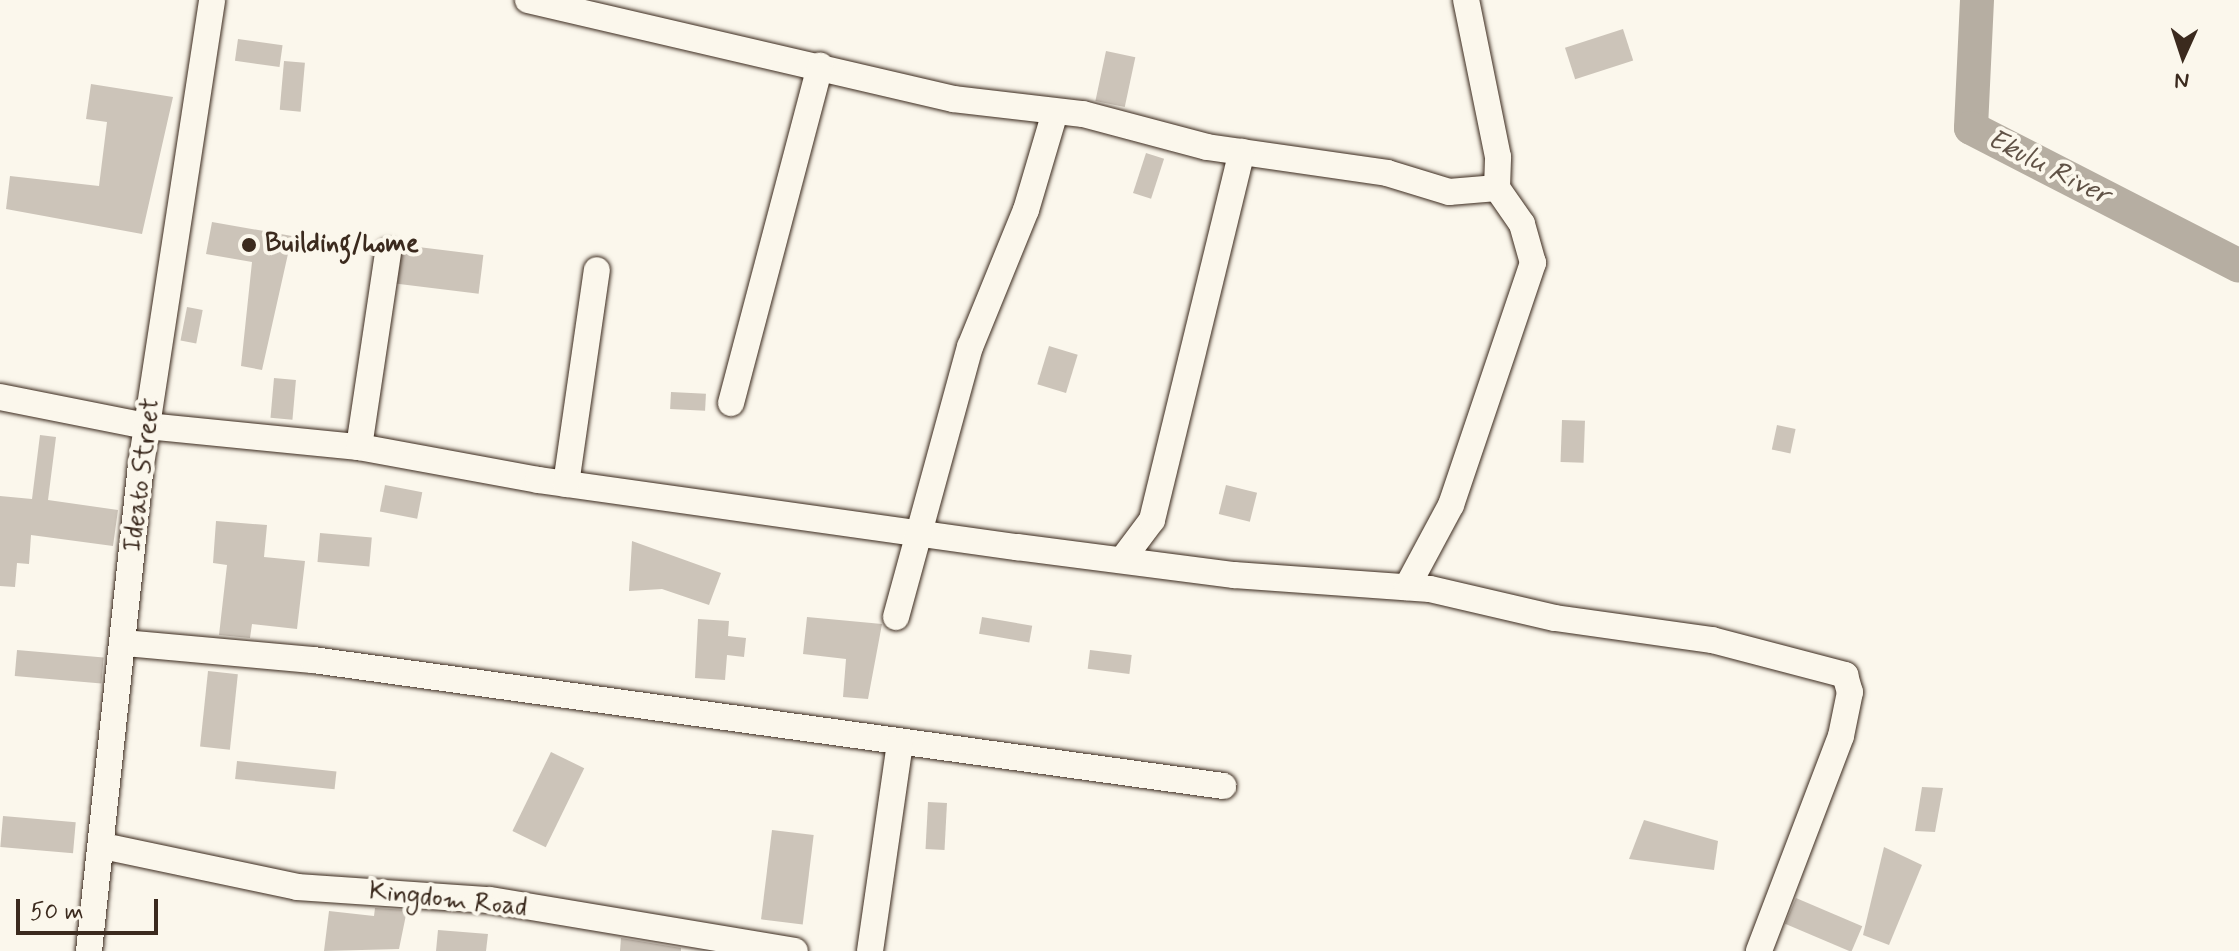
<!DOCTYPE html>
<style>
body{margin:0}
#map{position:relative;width:2239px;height:951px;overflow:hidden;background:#fbf7ec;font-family:Mynerve,sans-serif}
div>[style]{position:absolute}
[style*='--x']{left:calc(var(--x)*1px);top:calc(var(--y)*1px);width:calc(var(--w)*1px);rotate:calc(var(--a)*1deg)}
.river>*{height:34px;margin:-17px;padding:0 17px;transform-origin:17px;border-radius:17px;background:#b6aea2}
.building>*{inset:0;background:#ccc4b9;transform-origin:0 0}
.roads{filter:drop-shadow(0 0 2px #3b2a1e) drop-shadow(0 0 2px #3b2a1e)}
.minor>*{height:26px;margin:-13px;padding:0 13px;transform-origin:13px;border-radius:13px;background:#fbf7ec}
.dots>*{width:22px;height:22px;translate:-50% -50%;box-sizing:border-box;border:4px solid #fbf7ec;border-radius:50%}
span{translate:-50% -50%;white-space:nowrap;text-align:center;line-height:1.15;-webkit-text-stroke:8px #fbf7ec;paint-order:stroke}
.poi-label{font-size:26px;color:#3b2a1e;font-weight:700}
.left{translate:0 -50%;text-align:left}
.street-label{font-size:26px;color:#3b2a1e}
.water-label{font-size:28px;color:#605246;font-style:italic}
.north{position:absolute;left:2143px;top:16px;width:80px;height:80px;-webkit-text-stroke:6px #fbf7ec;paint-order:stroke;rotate:183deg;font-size:22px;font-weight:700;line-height:32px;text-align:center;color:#3b2a1e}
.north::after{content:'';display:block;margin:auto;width:28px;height:36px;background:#3b2a1e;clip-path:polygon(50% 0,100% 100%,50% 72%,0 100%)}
.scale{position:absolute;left:16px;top:899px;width:142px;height:36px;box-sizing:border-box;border:4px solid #3b2a1e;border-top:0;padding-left:10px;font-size:24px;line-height:28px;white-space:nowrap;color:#3b2a1e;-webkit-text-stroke:6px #fbf7ec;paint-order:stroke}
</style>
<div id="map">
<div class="river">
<div style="--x:1977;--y:0;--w:128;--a:92.7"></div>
<div style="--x:1971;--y:128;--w:301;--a:27.2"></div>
</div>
<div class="building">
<div style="left:1623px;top:29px;width:33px;height:61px;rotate:72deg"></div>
<div style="left:238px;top:39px;width:45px;height:22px;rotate:8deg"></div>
<div style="left:1106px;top:51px;width:30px;height:51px;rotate:12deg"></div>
<div style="left:284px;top:61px;width:21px;height:49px;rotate:5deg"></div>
<div style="clip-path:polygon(91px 84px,173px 97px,142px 234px,6px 209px,10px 176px,99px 186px,107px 122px,86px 119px)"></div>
<div style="left:1146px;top:153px;width:19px;height:42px;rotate:18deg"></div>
<div style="clip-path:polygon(212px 222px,292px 236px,262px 370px,241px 366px,252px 262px,206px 254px)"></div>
<div style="left:402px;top:245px;width:82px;height:39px;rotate:7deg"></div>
<div style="left:187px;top:307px;width:16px;height:34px;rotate:11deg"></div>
<div style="left:1049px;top:346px;width:30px;height:40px;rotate:17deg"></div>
<div style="left:274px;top:378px;width:22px;height:40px;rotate:5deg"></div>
<div style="left:671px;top:392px;width:35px;height:17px;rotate:3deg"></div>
<div style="left:1562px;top:420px;width:23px;height:42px;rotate:2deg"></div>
<div style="left:1777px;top:425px;width:19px;height:25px;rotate:12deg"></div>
<div style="clip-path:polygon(40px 435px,56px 437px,48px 500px,118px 510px,113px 546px,31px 535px,29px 564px,17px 563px,15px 587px,0 586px,0 496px,32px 499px)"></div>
<div style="left:385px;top:485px;width:38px;height:27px;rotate:11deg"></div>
<div style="left:1226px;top:485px;width:32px;height:30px;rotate:14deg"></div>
<div style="clip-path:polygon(216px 521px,267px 525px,264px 557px,305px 561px,297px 629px,252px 624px,250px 638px,219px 635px,227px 565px,213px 563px)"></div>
<div style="left:320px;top:533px;width:52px;height:29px;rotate:5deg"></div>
<div style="clip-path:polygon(632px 541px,721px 573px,709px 605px,662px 589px,629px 591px)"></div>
<div style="clip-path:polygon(807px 617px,882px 624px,868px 699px,843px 697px,846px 659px,803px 654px)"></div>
<div style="left:982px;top:617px;width:51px;height:17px;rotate:10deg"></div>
<div style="clip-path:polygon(698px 619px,729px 621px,728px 636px,746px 638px,744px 657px,727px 655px,725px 680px,695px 678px)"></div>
<div style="left:17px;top:650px;width:87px;height:26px;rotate:5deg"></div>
<div style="left:1090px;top:650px;width:42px;height:19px;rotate:7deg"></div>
<div style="left:208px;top:671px;width:30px;height:76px;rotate:6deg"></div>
<div style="left:551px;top:752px;width:37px;height:88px;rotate:26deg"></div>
<div style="left:237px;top:761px;width:100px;height:18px;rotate:6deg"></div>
<div style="clip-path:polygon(1922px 787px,1943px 788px,1935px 832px,1915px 831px)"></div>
<div style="left:928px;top:802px;width:19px;height:47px;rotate:3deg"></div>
<div style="left:3px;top:816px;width:73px;height:31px;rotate:5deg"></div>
<div style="clip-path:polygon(1644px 820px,1718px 841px,1714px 870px,1629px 859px)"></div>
<div style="left:772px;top:830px;width:42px;height:90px;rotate:7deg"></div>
<div style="clip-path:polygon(1884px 847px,1922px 865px,1889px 945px,1863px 935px)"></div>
<div style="left:1796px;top:898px;width:72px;height:28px;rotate:23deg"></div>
<div style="clip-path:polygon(375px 908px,407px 910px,399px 949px,324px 951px,329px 911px,374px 916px)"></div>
<div style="clip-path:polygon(438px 930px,488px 934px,486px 951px,436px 951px)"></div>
<div style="clip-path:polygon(621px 938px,681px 948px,681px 951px,620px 951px)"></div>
</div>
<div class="roads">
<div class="minor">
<div style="--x:528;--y:0;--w:436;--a:13.1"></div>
<div style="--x:953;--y:99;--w:131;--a:6.6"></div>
<div style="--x:1083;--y:114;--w:128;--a:14.9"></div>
<div style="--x:1207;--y:147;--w:182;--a:8.2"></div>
<div style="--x:1387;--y:173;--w:65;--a:17"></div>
<div style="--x:1449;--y:192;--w:48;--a:-4.8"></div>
<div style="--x:0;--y:397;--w:150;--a:11.2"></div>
<div style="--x:147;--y:426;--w:213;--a:5.7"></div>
<div style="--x:359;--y:447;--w:182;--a:10.4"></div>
<div style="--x:538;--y:480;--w:484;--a:8"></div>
<div style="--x:1017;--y:547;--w:219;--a:7.4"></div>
<div style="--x:1234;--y:575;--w:196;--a:4.1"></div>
<div style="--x:1430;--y:589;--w:128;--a:13.1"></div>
<div style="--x:1555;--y:618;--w:159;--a:8"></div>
<div style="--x:1712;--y:640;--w:138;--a:14.7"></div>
<div style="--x:1845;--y:675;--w:18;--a:74"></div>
<div style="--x:1850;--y:692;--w:45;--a:101.6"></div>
<div style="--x:1841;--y:736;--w:230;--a:110.9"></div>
<div style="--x:731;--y:403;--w:349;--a:-75.2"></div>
<div style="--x:359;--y:447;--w:197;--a:-81.5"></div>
<div style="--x:566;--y:484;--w:216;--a:-81.8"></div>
<div style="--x:1122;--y:560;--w:50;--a:-53.1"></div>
<div style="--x:1152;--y:520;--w:379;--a:-76.3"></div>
<div style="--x:1407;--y:587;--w:93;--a:-61.8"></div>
<div style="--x:1451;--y:505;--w:256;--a:-71.3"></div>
<div style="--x:1533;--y:263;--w:41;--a:-105.8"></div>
<div style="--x:1522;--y:224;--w:44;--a:-124.8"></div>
<div style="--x:1497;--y:188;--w:31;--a:-88"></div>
<div style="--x:1498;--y:157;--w:160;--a:-101.5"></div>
<div style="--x:896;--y:617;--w:280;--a:-74.7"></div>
<div style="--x:970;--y:347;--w:148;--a:-67.8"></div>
<div style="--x:1026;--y:210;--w:102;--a:-73.5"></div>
<div style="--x:125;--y:643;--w:189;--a:5.2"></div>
<div style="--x:313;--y:660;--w:919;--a:7.88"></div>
<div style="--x:103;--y:846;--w:198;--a:11.9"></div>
<div style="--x:297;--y:887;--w:193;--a:3.9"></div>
<div style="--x:490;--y:900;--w:309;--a:9.5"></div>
<div style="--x:89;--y:951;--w:489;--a:-83.9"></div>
<div style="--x:141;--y:465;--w:470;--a:-81.3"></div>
<div style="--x:870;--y:951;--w:210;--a:-81.8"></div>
</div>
</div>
<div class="dots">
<div style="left:249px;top:245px;background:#3b2a1e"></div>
</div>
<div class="poi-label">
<span class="left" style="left:265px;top:245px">Building/home</span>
</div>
<div class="street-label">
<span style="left:143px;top:475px;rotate:-83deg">Ideato Street</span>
<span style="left:448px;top:901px;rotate:6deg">Kingdom Road</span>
</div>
<div class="water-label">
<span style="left:2048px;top:168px;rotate:27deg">Ekulu River</span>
</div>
<div class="north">N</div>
<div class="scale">50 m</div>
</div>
